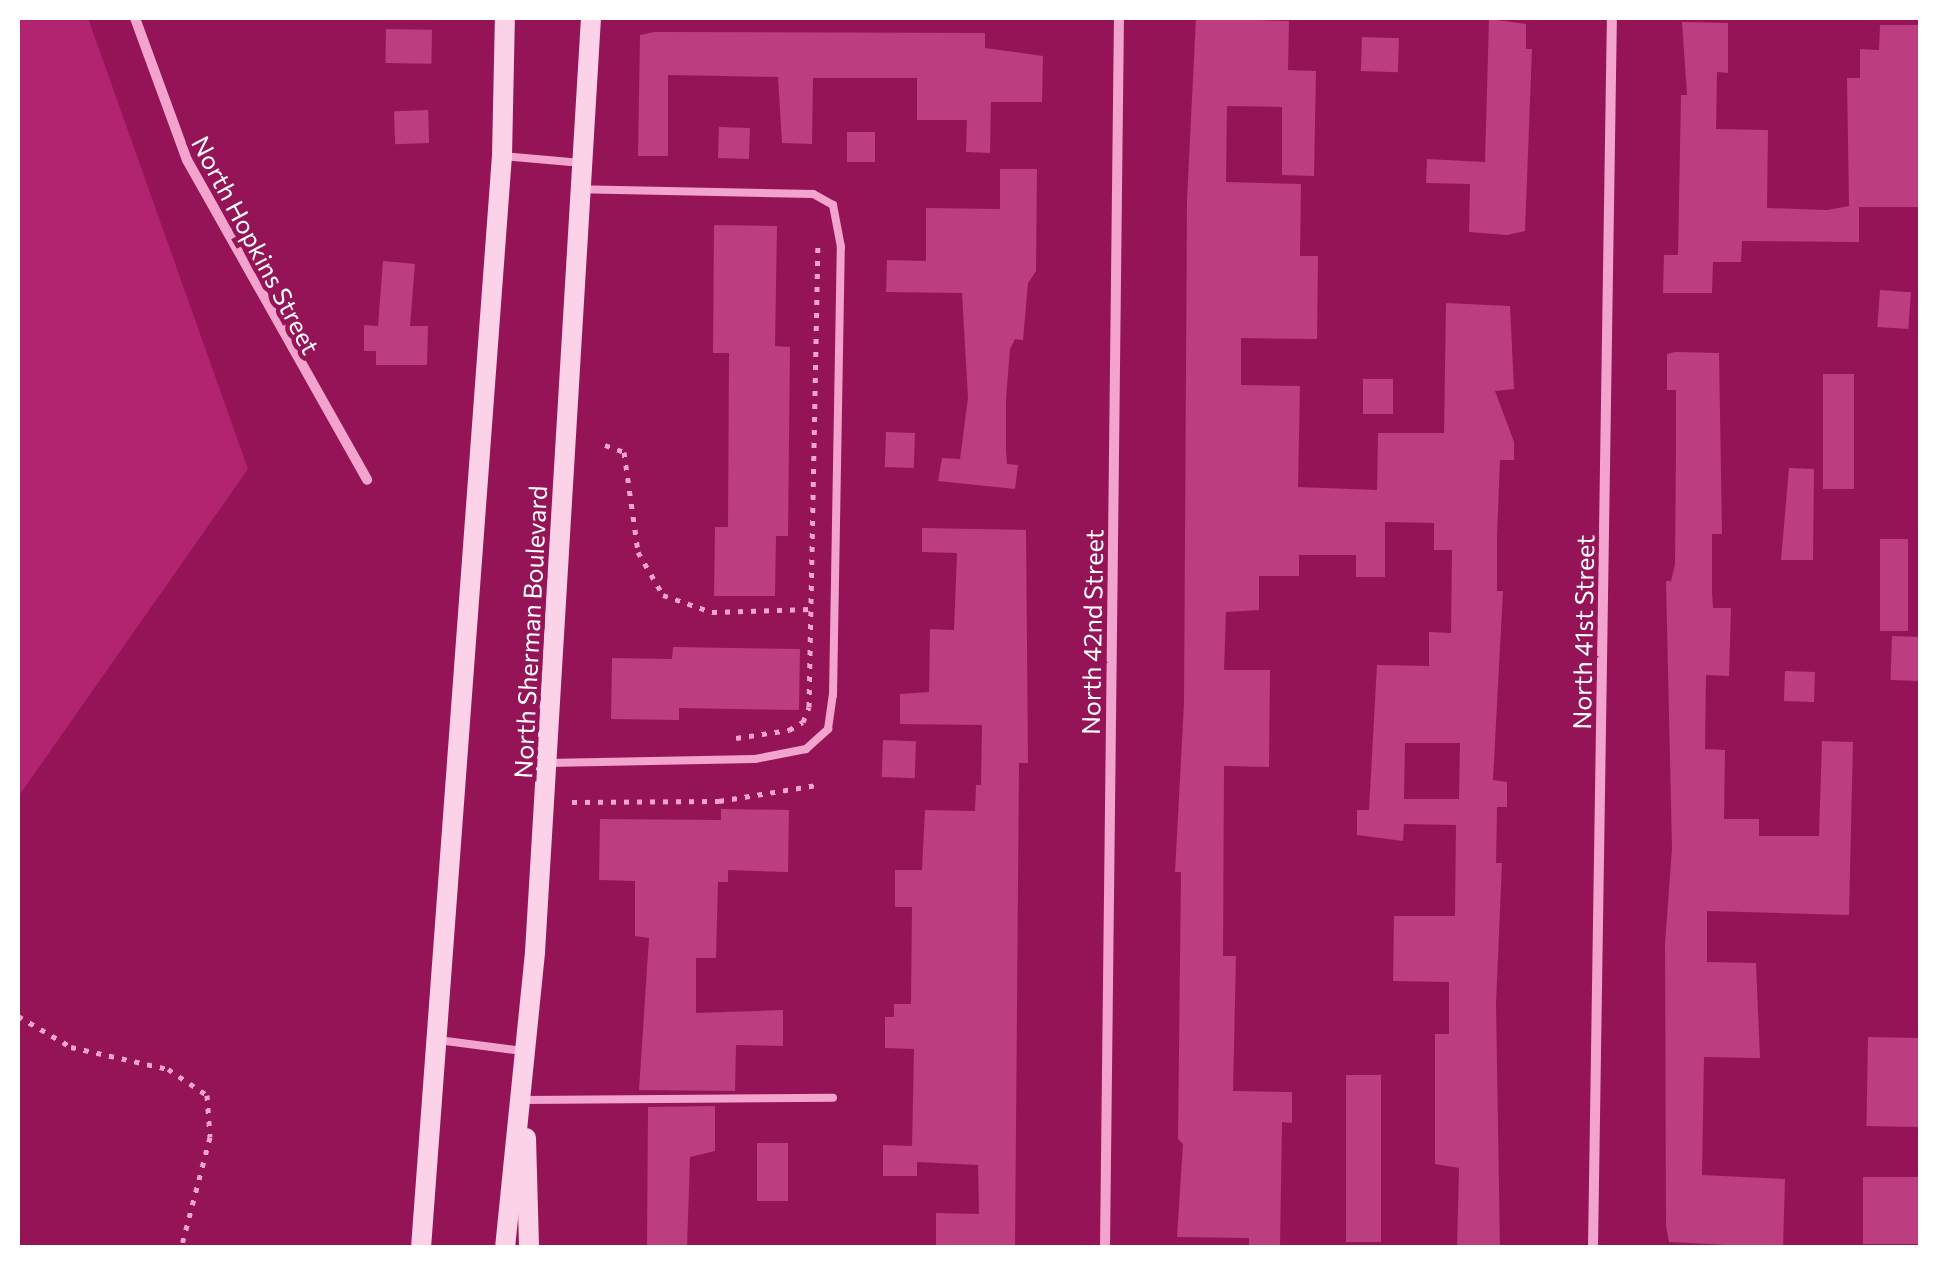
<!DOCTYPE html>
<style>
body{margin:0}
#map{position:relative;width:1938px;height:1265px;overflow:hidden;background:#951458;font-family:Commissioner,sans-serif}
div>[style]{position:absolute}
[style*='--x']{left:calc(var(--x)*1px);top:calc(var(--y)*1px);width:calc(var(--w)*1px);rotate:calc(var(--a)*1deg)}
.green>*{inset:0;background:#b22370}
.building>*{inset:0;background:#bd3d81;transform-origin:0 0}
.path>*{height:5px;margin-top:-2.5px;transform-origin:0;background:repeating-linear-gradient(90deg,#f2a4ce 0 5px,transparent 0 13px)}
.lane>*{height:8px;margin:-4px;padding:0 4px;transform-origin:4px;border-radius:4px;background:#f2a4ce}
.street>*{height:10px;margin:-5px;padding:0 5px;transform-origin:5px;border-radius:5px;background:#f2a4ce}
.secondary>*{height:20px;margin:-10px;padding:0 10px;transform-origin:10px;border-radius:10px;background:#fcd2e8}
span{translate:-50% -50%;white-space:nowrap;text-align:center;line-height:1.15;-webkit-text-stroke:9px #951458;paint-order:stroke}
.street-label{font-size:25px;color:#fff}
.frame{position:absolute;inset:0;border:20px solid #fff;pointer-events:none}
</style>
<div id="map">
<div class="green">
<div style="clip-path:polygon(18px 18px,88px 18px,248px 469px,18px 797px)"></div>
</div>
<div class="building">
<div style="clip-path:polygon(evenodd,1196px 18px,1289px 21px,1288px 70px,1316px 71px,1314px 176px,1282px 175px,1282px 107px,1227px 106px,1226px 182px,1301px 184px,1300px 256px,1318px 256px,1317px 339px,1241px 338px,1241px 385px,1300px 386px,1298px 487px,1377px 490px,1378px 433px,1444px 433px,1446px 303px,1510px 306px,1514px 389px,1495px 391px,1514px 442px,1514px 460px,1500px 460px,1497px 537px,1497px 591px,1503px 591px,1493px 780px,1507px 782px,1507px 807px,1497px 807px,1496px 863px,1502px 863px,1496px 1004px,1500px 1248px,1457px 1248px,1459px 1168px,1435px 1164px,1435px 1034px,1449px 1034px,1449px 982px,1393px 981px,1394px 916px,1455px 916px,1456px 825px,1404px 824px,1403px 841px,1357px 835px,1357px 810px,1369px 810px,1377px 665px,1429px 666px,1429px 632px,1451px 633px,1452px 550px,1434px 550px,1434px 523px,1385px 522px,1385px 577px,1356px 577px,1356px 555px,1299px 555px,1299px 576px,1259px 576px,1259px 610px,1226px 612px,1224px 670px,1270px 670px,1269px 767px,1224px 766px,1223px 956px,1236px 956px,1233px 1091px,1292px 1092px,1292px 1123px,1282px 1122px,1280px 1248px,1249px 1248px,1249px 1238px,1177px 1237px,1183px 1144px,1178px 1139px,1181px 872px,1175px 872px,1184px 704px,1187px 199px,1196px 18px,1405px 743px,1460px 743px,1459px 799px,1404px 799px,1405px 743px)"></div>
<div style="clip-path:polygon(1489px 19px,1526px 24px,1526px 49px,1532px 49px,1525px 231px,1507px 235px,1469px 232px,1470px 184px,1426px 183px,1427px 159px,1485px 162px)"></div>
<div style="clip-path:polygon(1682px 22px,1728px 23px,1728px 73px,1717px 72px,1716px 129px,1768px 130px,1767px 208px,1827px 210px,1849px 206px,1847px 78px,1860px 78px,1860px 49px,1879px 50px,1880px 25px,1920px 25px,1920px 207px,1859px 207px,1859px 242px,1742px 241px,1741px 262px,1713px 262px,1712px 293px,1663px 293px,1664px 255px,1678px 255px,1681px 95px,1687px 95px)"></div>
<div style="left:386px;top:29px;width:46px;height:34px;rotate:1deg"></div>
<div style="clip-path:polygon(654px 32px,985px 33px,985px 48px,1043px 56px,1042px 102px,991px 102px,990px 153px,966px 152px,967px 120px,917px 120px,917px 78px,813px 78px,812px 144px,782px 143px,778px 77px,668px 75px,668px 156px,638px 156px,640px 35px)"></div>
<div style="left:1362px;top:37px;width:37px;height:34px;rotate:2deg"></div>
<div style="left:428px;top:110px;width:33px;height:34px;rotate:88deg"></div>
<div style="left:719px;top:127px;width:31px;height:31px;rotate:2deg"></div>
<div style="left:847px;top:132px;width:28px;height:30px"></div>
<div style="clip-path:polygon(1000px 169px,1037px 169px,1036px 271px,1028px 283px,1023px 340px,1015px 339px,1010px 349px,1006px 399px,1006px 450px,1007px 464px,1018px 465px,1015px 489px,938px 481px,942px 458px,960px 459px,968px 398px,962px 293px,886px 292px,887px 260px,926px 261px,926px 208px,1000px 209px)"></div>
<div style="clip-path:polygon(714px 225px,777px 226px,775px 346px,790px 347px,788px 536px,776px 536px,775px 596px,714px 596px,715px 527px,728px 527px,729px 353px,713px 353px)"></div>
<div style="clip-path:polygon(383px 261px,415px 264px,410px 326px,428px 326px,427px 365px,376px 365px,376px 351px,364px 351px,364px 325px,378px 326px)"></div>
<div style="left:1880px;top:290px;width:31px;height:37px;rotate:4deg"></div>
<div style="clip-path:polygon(1675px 352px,1719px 353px,1722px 534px,1712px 534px,1712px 592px,1713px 608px,1731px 608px,1729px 676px,1706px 675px,1705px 749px,1725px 750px,1724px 819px,1759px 819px,1759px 836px,1819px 836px,1822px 741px,1853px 742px,1849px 915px,1707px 911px,1707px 962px,1756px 963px,1760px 1058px,1704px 1057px,1702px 1175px,1785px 1179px,1783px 1248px,1669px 1242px,1666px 1226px,1665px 944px,1672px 848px,1666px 581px,1671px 581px,1675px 564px,1676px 450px,1676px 390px,1667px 390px,1667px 354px)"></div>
<div style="left:1823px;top:374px;width:31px;height:115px"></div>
<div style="left:1363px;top:379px;width:30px;height:35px"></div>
<div style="left:886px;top:432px;width:29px;height:35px;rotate:2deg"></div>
<div style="clip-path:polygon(1789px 468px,1814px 469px,1813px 560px,1781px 560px)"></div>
<div style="clip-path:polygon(922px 528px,1026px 530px,1028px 763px,1019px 763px,1015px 1248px,936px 1245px,936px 1213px,979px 1214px,978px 1165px,917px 1162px,917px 1176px,883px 1176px,883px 1145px,912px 1146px,914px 1049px,885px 1048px,885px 1017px,894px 1017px,894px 1004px,911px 1004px,912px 907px,895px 907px,895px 870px,922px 870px,925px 810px,975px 811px,976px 785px,981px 785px,982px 725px,900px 724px,900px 694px,929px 692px,930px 629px,954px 630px,957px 553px,922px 552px)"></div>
<div style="left:1880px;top:539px;width:28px;height:92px"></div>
<div style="left:1892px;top:636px;width:28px;height:44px;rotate:2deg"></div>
<div style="clip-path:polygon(673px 647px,800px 649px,799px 710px,679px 708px,679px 720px,611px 719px,612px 658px,672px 659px)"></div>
<div style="left:1785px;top:671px;width:30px;height:30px;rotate:2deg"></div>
<div style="left:883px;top:740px;width:33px;height:37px;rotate:2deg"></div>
<div style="clip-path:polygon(721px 809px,789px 810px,788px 872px,728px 870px,728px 882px,718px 882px,716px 958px,696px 958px,696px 1013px,783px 1010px,783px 1046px,736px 1045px,735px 1091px,639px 1090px,649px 938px,635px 936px,635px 881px,599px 880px,600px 819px,721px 820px)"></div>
<div style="left:1868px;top:1037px;width:52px;height:89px;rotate:1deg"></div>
<div style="left:1381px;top:1075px;width:167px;height:35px;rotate:90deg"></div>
<div style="clip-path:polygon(715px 1106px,715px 1151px,690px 1157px,687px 1248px,647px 1248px,648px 1107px)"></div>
<div style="left:757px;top:1143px;width:31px;height:58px"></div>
<div style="left:1863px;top:1177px;width:57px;height:67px"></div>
</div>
<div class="path">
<div style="--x:605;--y:445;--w:20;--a:20"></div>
<div style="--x:624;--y:452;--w:101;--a:82"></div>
<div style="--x:638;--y:552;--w:50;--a:59.8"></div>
<div style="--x:663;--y:595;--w:52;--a:19.1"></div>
<div style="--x:712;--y:612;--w:99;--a:-1.7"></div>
<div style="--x:736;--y:738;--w:54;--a:-8.6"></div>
<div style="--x:789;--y:730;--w:16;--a:-30"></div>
<div style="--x:803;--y:722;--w:16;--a:-68"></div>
<div style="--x:809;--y:707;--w:463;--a:-88.9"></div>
<div style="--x:572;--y:802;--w:147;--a:-0.4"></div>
<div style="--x:719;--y:801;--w:99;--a:-9.3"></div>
<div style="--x:18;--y:1016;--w:61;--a:30.3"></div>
<div style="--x:71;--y:1047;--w:99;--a:12.8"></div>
<div style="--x:168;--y:1069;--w:47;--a:33.7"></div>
<div style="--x:207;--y:1095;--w:42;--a:85.9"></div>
<div style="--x:210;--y:1137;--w:115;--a:104.6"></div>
</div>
<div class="lane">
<div style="--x:502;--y:156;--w:80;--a:5"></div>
<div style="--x:547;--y:763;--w:208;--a:-1.1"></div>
<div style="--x:755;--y:759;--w:52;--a:-11.1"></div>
<div style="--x:806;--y:749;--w:30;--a:-42"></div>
<div style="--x:828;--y:729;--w:34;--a:-82"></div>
<div style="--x:833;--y:695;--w:448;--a:-89"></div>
<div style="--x:841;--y:247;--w:43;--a:-100.8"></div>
<div style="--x:833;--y:205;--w:23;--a:-151"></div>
<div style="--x:813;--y:194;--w:232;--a:-178.8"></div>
<div style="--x:438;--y:1040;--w:86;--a:7.4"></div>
<div style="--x:524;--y:1100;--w:309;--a:-0.4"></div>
</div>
<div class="street">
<div style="--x:135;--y:18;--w:151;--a:69.9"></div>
<div style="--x:187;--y:160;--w:367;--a:60.6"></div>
<div style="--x:1105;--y:1248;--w:1230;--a:-89.35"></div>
<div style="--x:1593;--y:1248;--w:1230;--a:-89.12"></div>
</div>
<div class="secondary">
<div style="--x:526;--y:1138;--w:110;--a:88.4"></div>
<div style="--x:421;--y:1248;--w:1095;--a:-85.76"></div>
<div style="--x:502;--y:156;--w:138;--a:-88.8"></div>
<div style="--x:505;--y:1248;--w:298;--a:-84.2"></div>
<div style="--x:535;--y:952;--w:936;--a:-86.57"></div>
</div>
<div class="street-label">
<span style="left:256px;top:245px;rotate:62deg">North Hopkins Street</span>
<span style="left:530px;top:632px;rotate:-87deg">North Sherman Boulevard</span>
<span style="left:1092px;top:632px;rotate:-89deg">North 42nd Street</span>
<span style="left:1583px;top:632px;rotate:-89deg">North 41st Street</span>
</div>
<div class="frame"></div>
</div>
